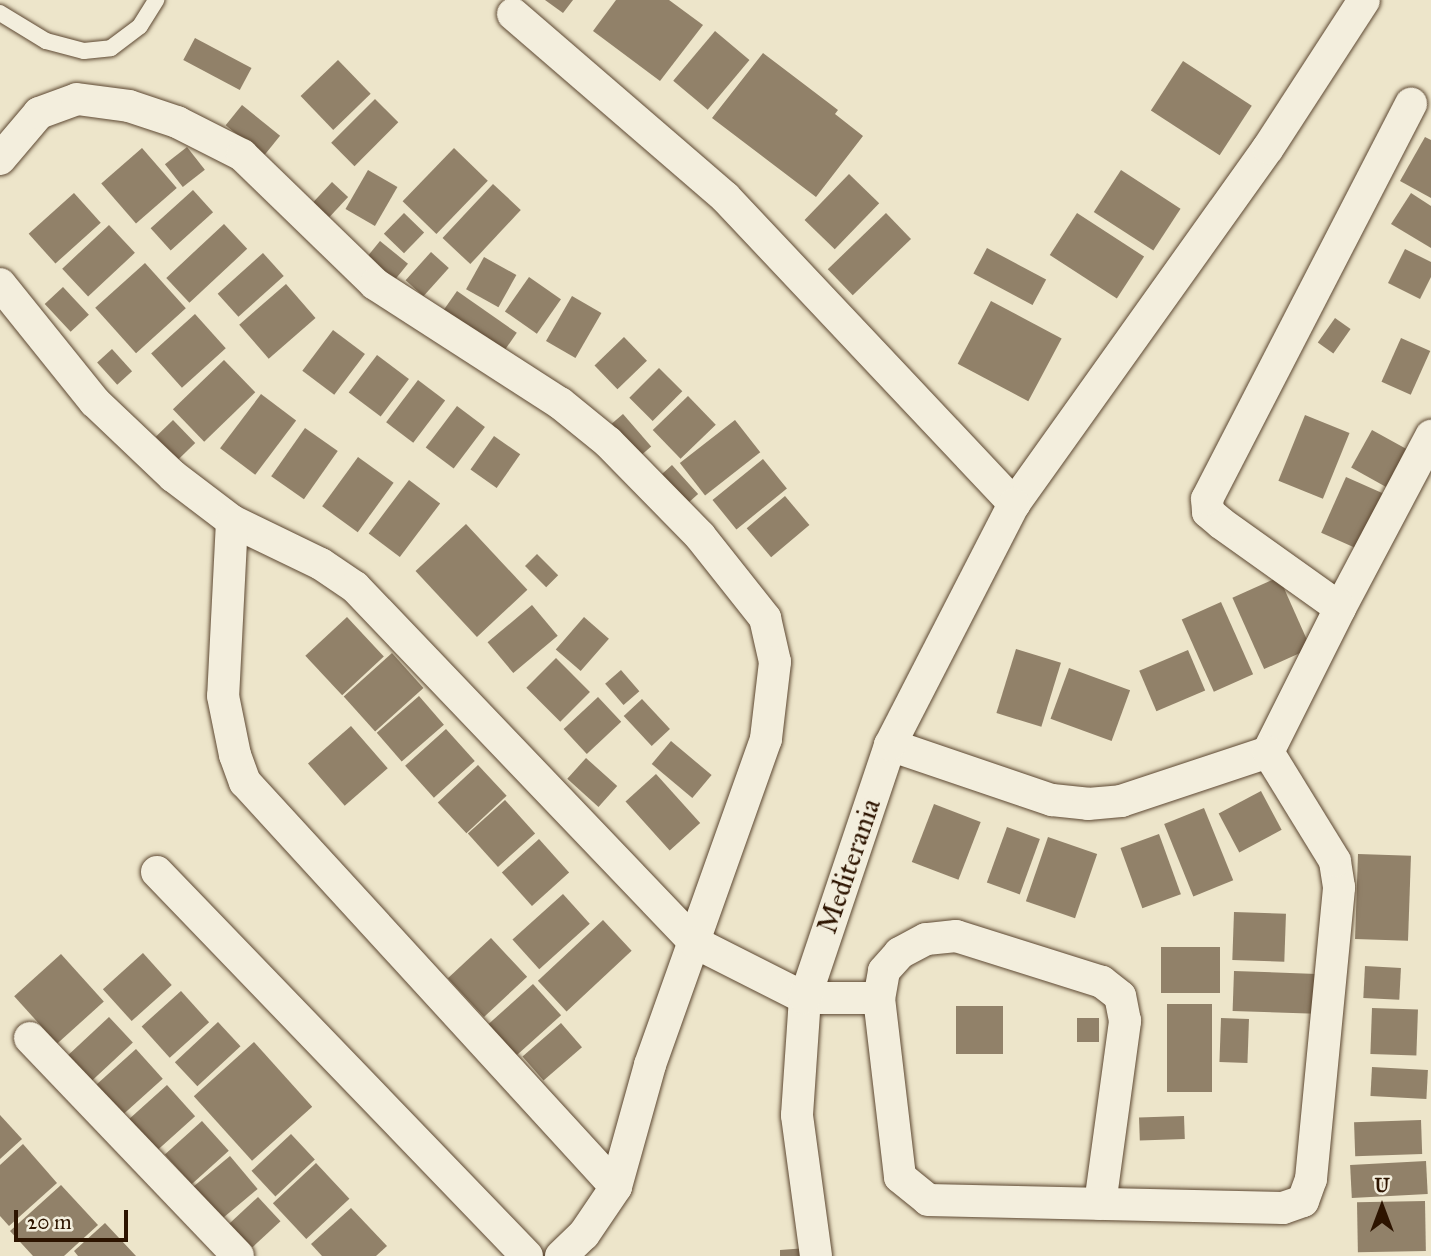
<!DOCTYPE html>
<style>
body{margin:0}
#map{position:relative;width:1431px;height:1256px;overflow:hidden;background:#ede5ca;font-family:"IM FELL Great Primer",serif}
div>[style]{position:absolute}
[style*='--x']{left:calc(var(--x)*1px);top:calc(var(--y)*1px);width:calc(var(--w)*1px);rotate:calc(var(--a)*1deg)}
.building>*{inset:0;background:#918169;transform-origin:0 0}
.roads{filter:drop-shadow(0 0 2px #5d4832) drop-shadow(0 0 2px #5d4832)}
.lane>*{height:16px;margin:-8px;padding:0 8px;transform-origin:8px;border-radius:8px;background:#f3eedd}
.street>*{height:32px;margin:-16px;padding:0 16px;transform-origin:16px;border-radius:16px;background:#f3eedd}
span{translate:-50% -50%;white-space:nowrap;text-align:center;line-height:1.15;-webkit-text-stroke:6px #f3eedd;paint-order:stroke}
.street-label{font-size:28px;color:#2d1400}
.north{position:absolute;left:1347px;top:1172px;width:70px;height:70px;-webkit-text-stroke:5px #f3eedd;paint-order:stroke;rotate:0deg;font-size:19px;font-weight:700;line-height:28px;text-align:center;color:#2d1400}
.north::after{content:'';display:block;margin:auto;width:24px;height:32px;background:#2d1400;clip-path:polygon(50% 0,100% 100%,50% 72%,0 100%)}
.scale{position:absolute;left:14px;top:1210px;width:114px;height:32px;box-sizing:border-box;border:4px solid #2d1400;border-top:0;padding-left:9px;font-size:21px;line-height:24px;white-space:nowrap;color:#2d1400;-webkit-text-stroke:5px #f3eedd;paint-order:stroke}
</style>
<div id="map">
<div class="building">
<div style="clip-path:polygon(545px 0,573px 0,563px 13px)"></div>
<div style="clip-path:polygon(616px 0,669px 0,703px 25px,660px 81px,593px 31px)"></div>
<div style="left:715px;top:31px;width:45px;height:65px;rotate:40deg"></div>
<div style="left:195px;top:38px;width:64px;height:25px;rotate:28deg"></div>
<div style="clip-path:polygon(763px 53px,838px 110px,835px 114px,863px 136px,816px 197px,712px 118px)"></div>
<div style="left:338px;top:60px;width:47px;height:52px;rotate:46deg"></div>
<div style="left:1183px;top:61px;width:82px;height:59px;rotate:33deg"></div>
<div style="left:375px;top:99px;width:33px;height:62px;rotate:45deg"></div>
<div style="left:242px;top:105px;width:49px;height:26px;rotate:39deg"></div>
<div style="clip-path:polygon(1425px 137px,1431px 140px,1431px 198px,1400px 181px)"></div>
<div style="left:187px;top:147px;width:29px;height:28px;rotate:52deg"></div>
<div style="left:142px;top:148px;width:53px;height:54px;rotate:49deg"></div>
<div style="left:454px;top:148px;width:47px;height:74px;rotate:44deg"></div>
<div style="left:368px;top:170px;width:34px;height:45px;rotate:30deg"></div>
<div style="left:1121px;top:170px;width:71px;height:50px;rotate:33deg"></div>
<div style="left:849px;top:174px;width:42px;height:64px;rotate:44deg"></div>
<div style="left:332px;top:182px;width:22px;height:32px;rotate:43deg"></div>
<div style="left:493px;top:184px;width:38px;height:74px;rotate:43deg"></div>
<div style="left:193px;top:190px;width:30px;height:57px;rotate:48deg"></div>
<div style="left:74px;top:193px;width:40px;height:61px;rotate:48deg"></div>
<div style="clip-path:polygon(1411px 193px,1431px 206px,1431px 248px,1391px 224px)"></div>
<div style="left:404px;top:213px;width:28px;height:29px;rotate:44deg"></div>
<div style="left:886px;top:213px;width:36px;height:81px;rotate:46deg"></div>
<div style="left:1077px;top:213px;width:80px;height:50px;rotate:33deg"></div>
<div style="left:224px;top:224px;width:34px;height:79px;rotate:47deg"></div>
<div style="left:109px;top:225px;width:38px;height:64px;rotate:47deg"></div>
<div style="left:380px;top:241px;width:36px;height:25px;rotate:39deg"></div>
<div style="left:987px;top:248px;width:67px;height:29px;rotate:28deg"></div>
<div style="clip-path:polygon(1405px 249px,1431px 262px,1431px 277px,1420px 299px,1388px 283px)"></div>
<div style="left:431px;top:252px;width:24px;height:38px;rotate:42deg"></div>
<div style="left:263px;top:253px;width:31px;height:61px;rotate:48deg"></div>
<div style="left:484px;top:257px;width:37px;height:37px;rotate:29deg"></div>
<div style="left:145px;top:263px;width:61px;height:67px;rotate:48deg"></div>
<div style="left:529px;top:277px;width:39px;height:42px;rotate:35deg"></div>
<div style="left:286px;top:284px;width:45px;height:62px;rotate:49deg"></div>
<div style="left:63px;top:287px;width:38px;height:25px;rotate:47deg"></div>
<div style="left:457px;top:291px;width:73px;height:26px;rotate:35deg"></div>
<div style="left:572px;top:296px;width:34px;height:52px;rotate:30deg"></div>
<div style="left:991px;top:301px;width:80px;height:71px;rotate:28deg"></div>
<div style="left:195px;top:314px;width:46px;height:59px;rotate:48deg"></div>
<div style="left:1335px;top:318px;width:19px;height:30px;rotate:35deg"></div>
<div style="left:333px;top:330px;width:40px;height:51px;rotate:37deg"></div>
<div style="left:624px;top:337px;width:33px;height:41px;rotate:46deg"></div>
<div style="left:1401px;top:338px;width:32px;height:48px;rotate:24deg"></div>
<div style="left:112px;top:349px;width:30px;height:20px;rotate:48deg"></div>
<div style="left:377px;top:355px;width:40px;height:47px;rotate:37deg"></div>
<div style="left:224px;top:360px;width:45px;height:71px;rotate:46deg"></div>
<div style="left:659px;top:368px;width:33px;height:42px;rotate:45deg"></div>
<div style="left:418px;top:380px;width:34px;height:53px;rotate:37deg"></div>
<div style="left:261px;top:394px;width:44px;height:68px;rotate:37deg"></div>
<div style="left:688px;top:396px;width:40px;height:49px;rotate:46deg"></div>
<div style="left:457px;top:406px;width:35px;height:52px;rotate:37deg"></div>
<div style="left:623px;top:414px;width:43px;height:15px;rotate:49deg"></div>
<div style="left:1305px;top:415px;width:48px;height:71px;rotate:22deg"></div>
<div style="left:173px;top:420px;width:32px;height:24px;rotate:46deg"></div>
<div style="left:735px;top:420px;width:41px;height:70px;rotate:52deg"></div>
<div style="left:305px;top:428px;width:40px;height:59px;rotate:35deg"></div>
<div style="left:1372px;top:430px;width:43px;height:43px;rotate:29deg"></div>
<div style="left:494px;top:436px;width:32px;height:41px;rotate:35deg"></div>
<div style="left:358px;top:457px;width:44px;height:61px;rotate:36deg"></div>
<div style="left:763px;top:459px;width:38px;height:65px;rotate:51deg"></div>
<div style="left:672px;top:465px;width:39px;height:18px;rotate:48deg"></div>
<div style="left:1346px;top:477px;width:42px;height:61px;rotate:24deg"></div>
<div style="left:409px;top:480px;width:39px;height:67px;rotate:37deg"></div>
<div style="left:785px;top:496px;width:38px;height:50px;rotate:50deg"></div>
<div style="left:466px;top:524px;width:90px;height:69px;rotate:47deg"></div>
<div style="left:537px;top:554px;width:30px;height:17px;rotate:45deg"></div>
<div style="left:1279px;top:577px;width:78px;height:51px;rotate:66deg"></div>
<div style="left:1221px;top:602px;width:79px;height:43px;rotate:66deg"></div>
<div style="left:532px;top:605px;width:40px;height:58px;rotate:50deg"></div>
<div style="left:347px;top:617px;width:54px;height:57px;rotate:47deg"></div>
<div style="left:584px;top:617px;width:33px;height:43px;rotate:41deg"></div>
<div style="left:1016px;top:649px;width:47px;height:67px;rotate:17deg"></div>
<div style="left:1188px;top:650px;width:44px;height:53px;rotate:67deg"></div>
<div style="left:392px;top:653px;width:47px;height:65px;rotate:48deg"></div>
<div style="left:556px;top:658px;width:48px;height:42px;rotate:45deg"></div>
<div style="left:1069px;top:668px;width:65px;height:54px;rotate:20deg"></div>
<div style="left:621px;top:670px;width:28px;height:21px;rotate:49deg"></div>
<div style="left:419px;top:696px;width:38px;height:56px;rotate:49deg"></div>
<div style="left:598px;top:697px;width:34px;height:47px;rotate:47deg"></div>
<div style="left:642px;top:699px;width:41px;height:25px;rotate:47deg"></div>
<div style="left:351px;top:726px;width:56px;height:57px;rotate:49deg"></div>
<div style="left:446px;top:729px;width:43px;height:55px;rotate:48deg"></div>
<div style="left:671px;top:741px;width:53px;height:30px;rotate:40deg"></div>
<div style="left:586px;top:758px;width:42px;height:28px;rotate:42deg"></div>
<div style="left:478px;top:765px;width:42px;height:55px;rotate:47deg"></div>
<div style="left:656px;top:774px;width:66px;height:41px;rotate:48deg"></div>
<div style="left:1261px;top:791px;width:44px;height:48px;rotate:62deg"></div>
<div style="left:505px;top:800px;width:45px;height:50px;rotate:48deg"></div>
<div style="left:934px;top:804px;width:50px;height:62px;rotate:21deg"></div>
<div style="left:1204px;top:808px;width:78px;height:43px;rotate:68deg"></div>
<div style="left:1007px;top:827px;width:35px;height:59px;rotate:20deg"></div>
<div style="left:1159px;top:834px;width:64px;height:41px;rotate:70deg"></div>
<div style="left:1048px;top:837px;width:52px;height:68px;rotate:19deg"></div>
<div style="left:539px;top:839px;width:45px;height:50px;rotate:48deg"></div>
<div style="left:1358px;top:854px;width:53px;height:85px;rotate:2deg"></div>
<div style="left:563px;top:894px;width:40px;height:68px;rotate:48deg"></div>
<div style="left:1234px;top:912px;width:52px;height:48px;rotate:2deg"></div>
<div style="left:603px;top:920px;width:42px;height:89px;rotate:47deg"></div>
<div style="left:491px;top:938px;width:53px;height:59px;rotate:47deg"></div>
<div style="left:1161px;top:947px;width:59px;height:46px"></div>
<div style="left:143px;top:953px;width:43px;height:54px;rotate:48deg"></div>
<div style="left:61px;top:954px;width:64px;height:63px;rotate:48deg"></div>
<div style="left:1365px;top:966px;width:36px;height:32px;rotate:3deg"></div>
<div style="left:1234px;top:971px;width:83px;height:40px;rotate:2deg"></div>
<div style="left:533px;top:984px;width:42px;height:62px;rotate:48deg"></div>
<div style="left:181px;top:991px;width:42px;height:53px;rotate:48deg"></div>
<div style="left:1212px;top:1004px;width:88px;height:45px;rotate:90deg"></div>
<div style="left:956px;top:1006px;width:47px;height:48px"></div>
<div style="left:1372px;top:1008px;width:46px;height:46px;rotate:2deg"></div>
<div style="left:109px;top:1017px;width:35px;height:59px;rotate:47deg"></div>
<div style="left:1077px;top:1018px;width:22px;height:24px"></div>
<div style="left:1221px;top:1018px;width:28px;height:44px;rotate:2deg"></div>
<div style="left:218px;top:1022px;width:33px;height:59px;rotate:47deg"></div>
<div style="left:561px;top:1023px;width:32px;height:51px;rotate:49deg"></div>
<div style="left:254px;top:1042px;width:87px;height:81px;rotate:48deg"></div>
<div style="left:136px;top:1049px;width:40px;height:58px;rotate:48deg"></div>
<div style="left:1372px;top:1067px;width:56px;height:29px;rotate:3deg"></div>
<div style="left:167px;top:1085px;width:42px;height:58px;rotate:48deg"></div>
<div style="clip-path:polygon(0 1115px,22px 1139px,0 1159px)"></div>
<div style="left:1184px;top:1116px;width:23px;height:45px;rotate:88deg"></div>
<div style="left:1421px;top:1120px;width:34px;height:67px;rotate:88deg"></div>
<div style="left:202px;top:1121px;width:40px;height:50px;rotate:48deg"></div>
<div style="left:291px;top:1134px;width:35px;height:54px;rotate:47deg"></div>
<div style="clip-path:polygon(23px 1144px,57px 1183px,9px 1226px,0 1216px,0 1165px)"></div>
<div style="left:230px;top:1156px;width:43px;height:55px;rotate:50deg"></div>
<div style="left:1426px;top:1161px;width:33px;height:76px;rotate:87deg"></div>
<div style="left:316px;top:1163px;width:49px;height:59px;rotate:47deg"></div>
<div style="clip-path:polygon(61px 1185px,98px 1225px,64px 1256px,33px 1256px,10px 1231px)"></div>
<div style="left:258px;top:1197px;width:33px;height:46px;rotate:47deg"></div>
<div style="left:1425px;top:1201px;width:50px;height:68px;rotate:89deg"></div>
<div style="clip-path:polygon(351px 1208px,387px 1246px,376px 1256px,322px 1256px,311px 1244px)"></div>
<div style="clip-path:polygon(105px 1223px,136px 1256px,78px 1256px,74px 1251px)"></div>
<div style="clip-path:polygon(807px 1248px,808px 1256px,780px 1256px,780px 1250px)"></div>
</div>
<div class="roads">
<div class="lane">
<div style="--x:0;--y:13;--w:54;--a:31.3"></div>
<div style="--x:46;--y:41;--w:39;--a:15"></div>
<div style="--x:84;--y:51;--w:27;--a:-6"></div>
<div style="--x:111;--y:48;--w:36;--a:-37"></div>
<div style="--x:140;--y:26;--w:31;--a:-58"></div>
</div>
<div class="street">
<div style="--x:513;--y:14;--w:280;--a:40.8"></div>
<div style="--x:725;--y:197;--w:422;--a:46.7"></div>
<div style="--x:1014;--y:504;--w:437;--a:-54.5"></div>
<div style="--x:1268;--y:148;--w:176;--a:-57"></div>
<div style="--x:0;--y:159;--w:60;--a:-49.7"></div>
<div style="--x:39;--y:113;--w:40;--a:-20.2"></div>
<div style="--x:77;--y:99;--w:52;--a:7.7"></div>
<div style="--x:129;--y:106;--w:51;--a:18.4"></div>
<div style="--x:177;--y:122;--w:73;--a:26.9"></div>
<div style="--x:242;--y:155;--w:185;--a:44.1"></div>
<div style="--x:375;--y:284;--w:220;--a:32.8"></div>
<div style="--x:560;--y:403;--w:62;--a:39.1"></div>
<div style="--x:608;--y:442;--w:132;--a:45.6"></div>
<div style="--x:700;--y:536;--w:105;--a:51.6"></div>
<div style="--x:765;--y:618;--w:45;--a:77.2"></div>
<div style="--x:775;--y:662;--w:78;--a:96.7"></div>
<div style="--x:766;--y:739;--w:346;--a:109.6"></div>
<div style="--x:650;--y:1065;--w:127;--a:105.6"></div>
<div style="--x:616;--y:1187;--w:57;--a:124.2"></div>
<div style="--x:584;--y:1234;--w:32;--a:136"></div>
<div style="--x:0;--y:284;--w:151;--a:51.2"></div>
<div style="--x:95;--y:402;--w:108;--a:43.5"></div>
<div style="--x:173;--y:476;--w:74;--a:37.3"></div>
<div style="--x:232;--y:521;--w:99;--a:25.8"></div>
<div style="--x:321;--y:564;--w:41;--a:34.1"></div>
<div style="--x:355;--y:587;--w:491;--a:46.3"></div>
<div style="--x:694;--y:942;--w:124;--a:26.8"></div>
<div style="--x:805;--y:998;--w:74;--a:0"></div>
<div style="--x:232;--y:521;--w:175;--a:92.9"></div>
<div style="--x:223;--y:696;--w:60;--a:78.5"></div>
<div style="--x:235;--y:755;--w:29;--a:70"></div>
<div style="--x:245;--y:782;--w:549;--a:47.51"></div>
<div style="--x:1340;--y:608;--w:195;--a:-62.1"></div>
<div style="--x:890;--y:745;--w:171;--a:18.8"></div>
<div style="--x:1052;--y:800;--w:36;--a:6"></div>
<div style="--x:1088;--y:804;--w:33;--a:-5"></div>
<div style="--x:1121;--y:801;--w:155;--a:-18.4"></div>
<div style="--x:1268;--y:752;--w:161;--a:-63.4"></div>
<div style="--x:1340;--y:608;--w:146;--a:-144.5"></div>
<div style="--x:1221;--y:523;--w:17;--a:-140"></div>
<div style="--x:1208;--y:512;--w:13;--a:-94"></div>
<div style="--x:1207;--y:499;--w:445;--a:-62.7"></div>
<div style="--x:157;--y:872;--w:533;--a:46.06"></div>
<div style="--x:30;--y:1038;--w:301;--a:46.3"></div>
<div style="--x:1100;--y:1204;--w:185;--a:-82.2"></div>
<div style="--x:1125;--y:1021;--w:25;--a:-101"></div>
<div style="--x:1120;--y:996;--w:23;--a:-142"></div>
<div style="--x:1102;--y:982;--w:153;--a:-162.5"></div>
<div style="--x:956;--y:936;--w:30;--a:174"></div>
<div style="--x:926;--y:939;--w:30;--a:152"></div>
<div style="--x:900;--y:953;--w:24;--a:132"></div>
<div style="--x:884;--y:971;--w:27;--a:100"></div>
<div style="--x:879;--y:998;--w:180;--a:83.3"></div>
<div style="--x:900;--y:1177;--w:36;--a:39"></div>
<div style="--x:928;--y:1200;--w:355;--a:1.3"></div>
<div style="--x:1283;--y:1208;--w:21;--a:-19"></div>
<div style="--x:1303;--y:1201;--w:23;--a:-70"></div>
<div style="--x:1311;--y:1179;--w:293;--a:-84.5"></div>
<div style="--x:1339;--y:887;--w:26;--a:-99"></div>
<div style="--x:1335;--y:861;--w:128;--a:-121.6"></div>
<div style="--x:816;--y:1256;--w:142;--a:-97.7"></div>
<div style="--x:797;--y:1115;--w:117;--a:-86.1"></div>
<div style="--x:805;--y:998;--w:267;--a:-71.4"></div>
<div style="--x:890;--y:745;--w:271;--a:-62.8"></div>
</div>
</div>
<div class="street-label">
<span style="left:849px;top:866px;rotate:-71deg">Mediterania</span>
</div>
<div class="north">U</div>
<div class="scale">20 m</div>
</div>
